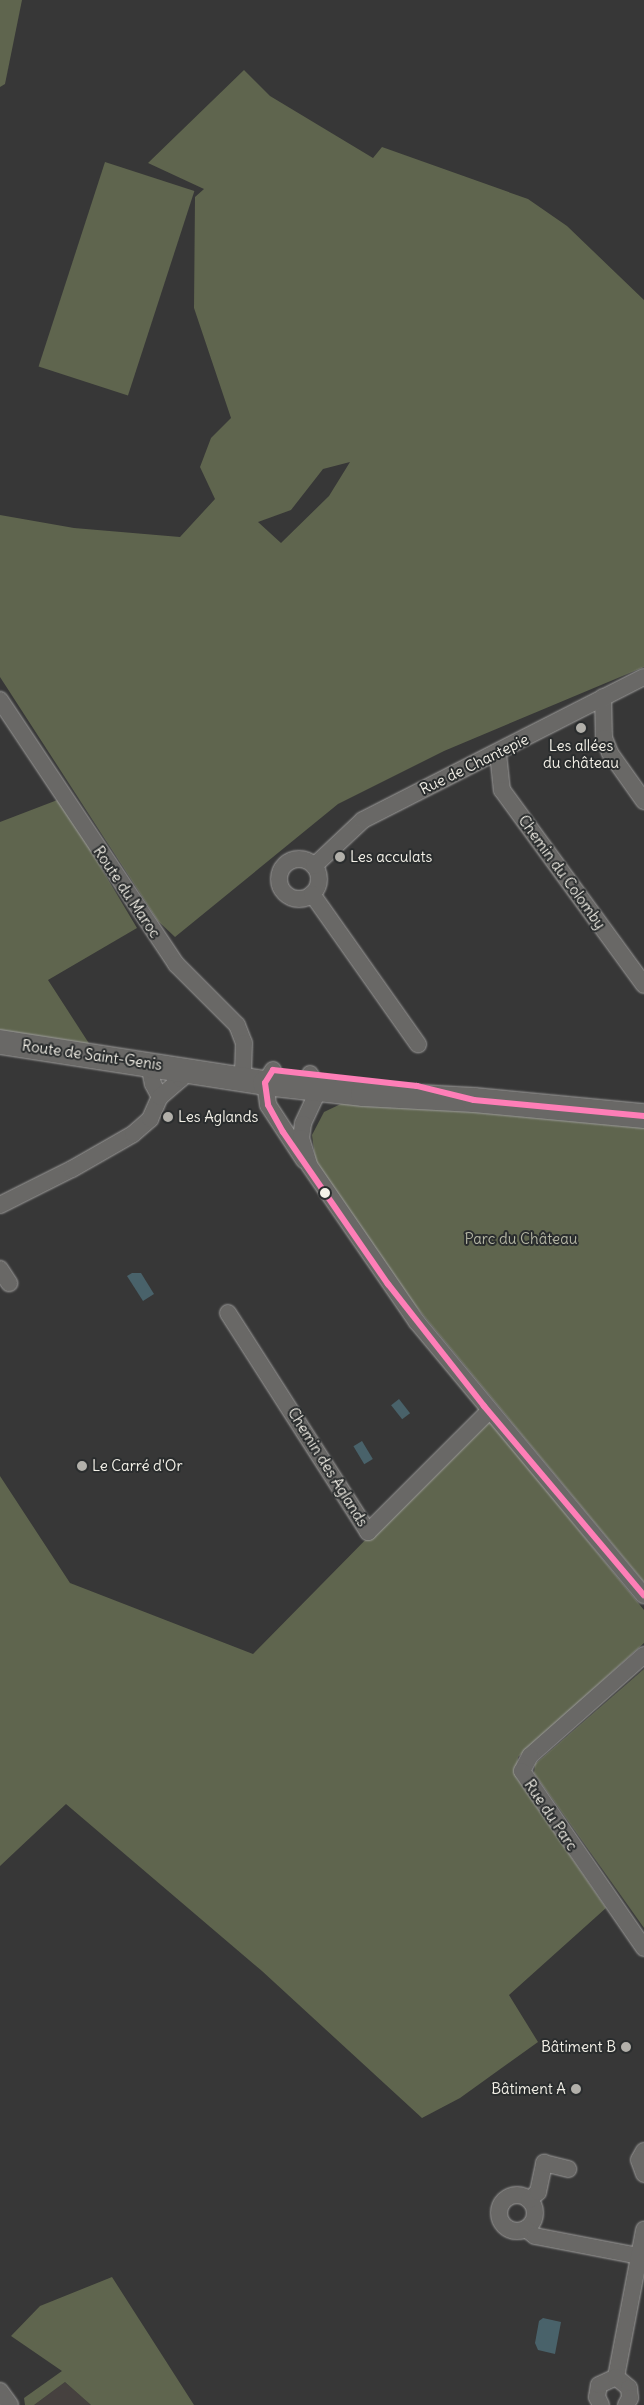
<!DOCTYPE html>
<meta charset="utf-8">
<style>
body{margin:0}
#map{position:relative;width:644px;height:2405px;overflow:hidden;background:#373737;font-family:Delius,sans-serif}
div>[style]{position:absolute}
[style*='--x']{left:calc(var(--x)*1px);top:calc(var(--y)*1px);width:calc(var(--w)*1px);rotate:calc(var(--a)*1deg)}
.built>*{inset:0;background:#46413f}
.green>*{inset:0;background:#5f654e;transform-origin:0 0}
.water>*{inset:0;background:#49626a;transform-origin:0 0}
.roads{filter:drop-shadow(0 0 1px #9d9c9b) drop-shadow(0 0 1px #9d9c9b)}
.minor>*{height:16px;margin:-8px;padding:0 8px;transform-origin:8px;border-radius:8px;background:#696866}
.minor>.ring{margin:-8px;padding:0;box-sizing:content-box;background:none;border:16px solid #696866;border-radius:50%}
.secondary>*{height:24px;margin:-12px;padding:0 12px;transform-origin:12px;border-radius:12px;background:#696866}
.bus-1>*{height:6px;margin:-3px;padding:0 3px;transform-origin:3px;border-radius:3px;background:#fe7eb7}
.dots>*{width:14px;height:14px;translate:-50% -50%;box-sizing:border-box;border:2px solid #2a2d2e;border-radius:50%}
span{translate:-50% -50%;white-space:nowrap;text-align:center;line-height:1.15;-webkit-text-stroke:4px #2a2d2e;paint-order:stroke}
.poi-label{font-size:15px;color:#f4f1e8}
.left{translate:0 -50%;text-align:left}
.right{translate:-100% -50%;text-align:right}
.street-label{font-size:15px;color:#f4f1e8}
.park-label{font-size:15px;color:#b4b5a4}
</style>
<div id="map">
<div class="built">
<div style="clip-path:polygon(65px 2382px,91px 2405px,34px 2405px)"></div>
</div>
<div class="green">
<div style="clip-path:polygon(0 0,22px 0,5px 84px,0 87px)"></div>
<div style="clip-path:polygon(evenodd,244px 70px,270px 96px,373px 158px,382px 147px,528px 199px,567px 226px,644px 300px,644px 667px,444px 751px,338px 804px,175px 937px,158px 921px,0 677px,0 515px,74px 528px,180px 537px,215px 499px,200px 467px,211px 438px,231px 418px,194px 308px,195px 197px,204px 189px,148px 163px,244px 70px,350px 462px,329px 496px,281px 543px,258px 522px,291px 510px,323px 469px,350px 462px)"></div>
<div style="left:105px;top:162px;width:94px;height:215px;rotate:18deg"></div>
<div style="clip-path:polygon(60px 799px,137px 928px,48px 980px,90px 1045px,0 1032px,0 822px)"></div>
<div style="clip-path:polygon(347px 1101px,644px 1126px,644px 1582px,404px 1292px,316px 1165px,312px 1135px,324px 1112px)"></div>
<div style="clip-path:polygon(489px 1420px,644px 1610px,644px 1643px,518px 1757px,516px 1777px,606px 1908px,509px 1995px,538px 2042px,460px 2098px,422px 2118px,262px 1971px,66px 1804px,0 1866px,0 1476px,70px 1583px,253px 1654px,383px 1522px)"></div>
<div style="clip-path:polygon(644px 1669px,644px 1928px,534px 1773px,535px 1764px)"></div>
<div style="clip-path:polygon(112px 2277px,194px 2405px,91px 2405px,65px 2382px,34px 2405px,25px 2405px,24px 2398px,62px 2371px,11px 2336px,40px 2306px)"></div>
</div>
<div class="water">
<div style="clip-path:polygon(132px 1273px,141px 1273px,154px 1294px,143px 1301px,127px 1276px)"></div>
<div style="left:399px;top:1399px;width:18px;height:10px;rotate:52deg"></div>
<div style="left:362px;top:1441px;width:21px;height:10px;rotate:59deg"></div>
<div style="clip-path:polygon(543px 2318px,561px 2322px,555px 2354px,538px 2350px,535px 2343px,539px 2321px)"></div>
</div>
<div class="roads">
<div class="minor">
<div style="--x:603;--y:697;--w:41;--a:88.6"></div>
<div style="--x:604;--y:738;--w:16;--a:68"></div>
<div style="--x:610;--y:753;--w:59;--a:54.7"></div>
<div style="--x:0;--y:700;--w:317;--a:56.3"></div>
<div style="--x:176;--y:964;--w:86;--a:45"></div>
<div style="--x:237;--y:1025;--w:19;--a:69"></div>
<div style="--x:244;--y:1043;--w:37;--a:92"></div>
<div style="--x:498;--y:753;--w:37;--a:84"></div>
<div style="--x:502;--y:790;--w:241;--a:53.9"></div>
<div class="ring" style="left:279px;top:859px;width:24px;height:24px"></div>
<div style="--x:314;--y:866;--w:67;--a:-43.2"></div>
<div style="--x:363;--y:820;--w:315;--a:-27"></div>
<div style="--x:312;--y:894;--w:184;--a:54.8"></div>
<div style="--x:149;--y:1064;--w:20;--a:79"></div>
<div style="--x:153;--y:1084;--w:15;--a:62"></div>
<div style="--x:273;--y:1070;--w:15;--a:122"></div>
<div style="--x:265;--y:1083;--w:22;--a:82"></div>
<div style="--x:268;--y:1105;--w:66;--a:56.8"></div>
<div style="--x:310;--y:1074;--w:17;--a:59"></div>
<div style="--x:319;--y:1089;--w:38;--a:115"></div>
<div style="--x:303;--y:1124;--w:14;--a:98"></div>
<div style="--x:301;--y:1138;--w:28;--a:73"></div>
<div style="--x:309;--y:1165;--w:191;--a:55.5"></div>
<div style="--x:417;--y:1322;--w:355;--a:50.3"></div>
<div style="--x:0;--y:1205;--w:80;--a:-26.6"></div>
<div style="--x:72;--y:1169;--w:70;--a:-29.8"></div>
<div style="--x:133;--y:1134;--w:23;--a:-41"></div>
<div style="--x:150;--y:1119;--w:24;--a:-66"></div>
<div style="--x:160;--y:1097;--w:28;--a:-41"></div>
<div style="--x:181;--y:1079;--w:10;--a:-73"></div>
<div style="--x:0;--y:1269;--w:17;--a:57"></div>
<div style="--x:228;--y:1313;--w:260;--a:57.4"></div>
<div style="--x:368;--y:1532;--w:171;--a:-45"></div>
<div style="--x:644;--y:1655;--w:152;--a:138.5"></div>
<div style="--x:530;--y:1756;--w:17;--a:118"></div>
<div style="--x:522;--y:1771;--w:215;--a:55.4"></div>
<div style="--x:644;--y:2151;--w:10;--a:119"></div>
<div style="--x:639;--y:2160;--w:15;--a:70"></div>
<div class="ring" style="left:499px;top:2195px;width:20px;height:20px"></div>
<div style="--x:529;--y:2200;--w:12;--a:-42"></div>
<div style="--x:538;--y:2192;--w:30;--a:-78"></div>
<div style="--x:544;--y:2163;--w:25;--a:14"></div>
<div style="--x:526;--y:2229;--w:11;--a:38"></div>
<div style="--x:535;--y:2236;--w:111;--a:10.9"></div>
<div style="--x:616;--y:2377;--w:150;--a:-79.2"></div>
<div style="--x:0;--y:2391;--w:17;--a:54"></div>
<div style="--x:601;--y:2405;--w:9;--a:-117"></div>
<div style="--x:597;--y:2397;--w:12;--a:-81"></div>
<div style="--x:599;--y:2385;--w:19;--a:-25"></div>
<div style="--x:616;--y:2377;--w:17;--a:40"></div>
<div style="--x:629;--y:2388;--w:10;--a:84"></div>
<div style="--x:630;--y:2398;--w:8;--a:120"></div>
</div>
<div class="secondary">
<div style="--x:0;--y:1042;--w:268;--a:8.8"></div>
<div style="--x:265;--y:1083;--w:99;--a:6.4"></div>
<div style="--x:363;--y:1094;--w:111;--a:3.1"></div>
<div style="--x:474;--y:1100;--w:171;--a:5.4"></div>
</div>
</div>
<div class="bus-1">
<div style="--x:644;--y:1116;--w:171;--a:-174.6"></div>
<div style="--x:474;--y:1100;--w:59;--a:-166.2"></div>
<div style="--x:417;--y:1086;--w:145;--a:-173.7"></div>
<div style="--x:273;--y:1070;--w:15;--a:122"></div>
<div style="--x:265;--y:1083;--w:22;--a:82"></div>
<div style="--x:268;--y:1105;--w:31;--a:61"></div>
<div style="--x:283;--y:1132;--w:185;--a:55.4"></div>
<div style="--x:388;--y:1284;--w:155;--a:51.8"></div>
<div style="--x:484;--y:1406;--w:248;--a:49.8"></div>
</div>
<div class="dots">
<div style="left:581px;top:728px;background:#b2b0aa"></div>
<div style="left:340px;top:857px;background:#b2b0aa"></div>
<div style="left:168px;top:1117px;background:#b2b0aa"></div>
<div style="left:325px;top:1193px;background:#f4f1e8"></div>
<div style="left:82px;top:1466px;background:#b2b0aa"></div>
<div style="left:626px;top:2047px;background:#b2b0aa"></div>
<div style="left:576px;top:2089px;background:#b2b0aa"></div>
</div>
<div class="poi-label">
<span style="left:581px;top:754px">Les allées<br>du château</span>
<span class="left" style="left:350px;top:857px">Les acculats</span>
<span class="left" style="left:178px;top:1117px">Les Aglands</span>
<span class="left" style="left:92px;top:1466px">Le Carré d'Or</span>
<span class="right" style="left:616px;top:2047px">Bâtiment B</span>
<span class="right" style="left:566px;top:2089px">Bâtiment A</span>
</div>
<div class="street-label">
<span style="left:474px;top:764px;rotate:-26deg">Rue de Chantepie</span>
<span style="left:562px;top:872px;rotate:54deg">Chemin du Colomby</span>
<span style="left:127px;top:892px;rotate:56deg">Route du Maroc</span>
<span style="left:92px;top:1055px;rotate:8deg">Route de Saint-Genis</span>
<span style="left:328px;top:1467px;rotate:58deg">Chemin des Aglands</span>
<span style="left:551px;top:1815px;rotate:56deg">Rue du Parc</span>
</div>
<div class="park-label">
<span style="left:521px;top:1239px">Parc du Château</span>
</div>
</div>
